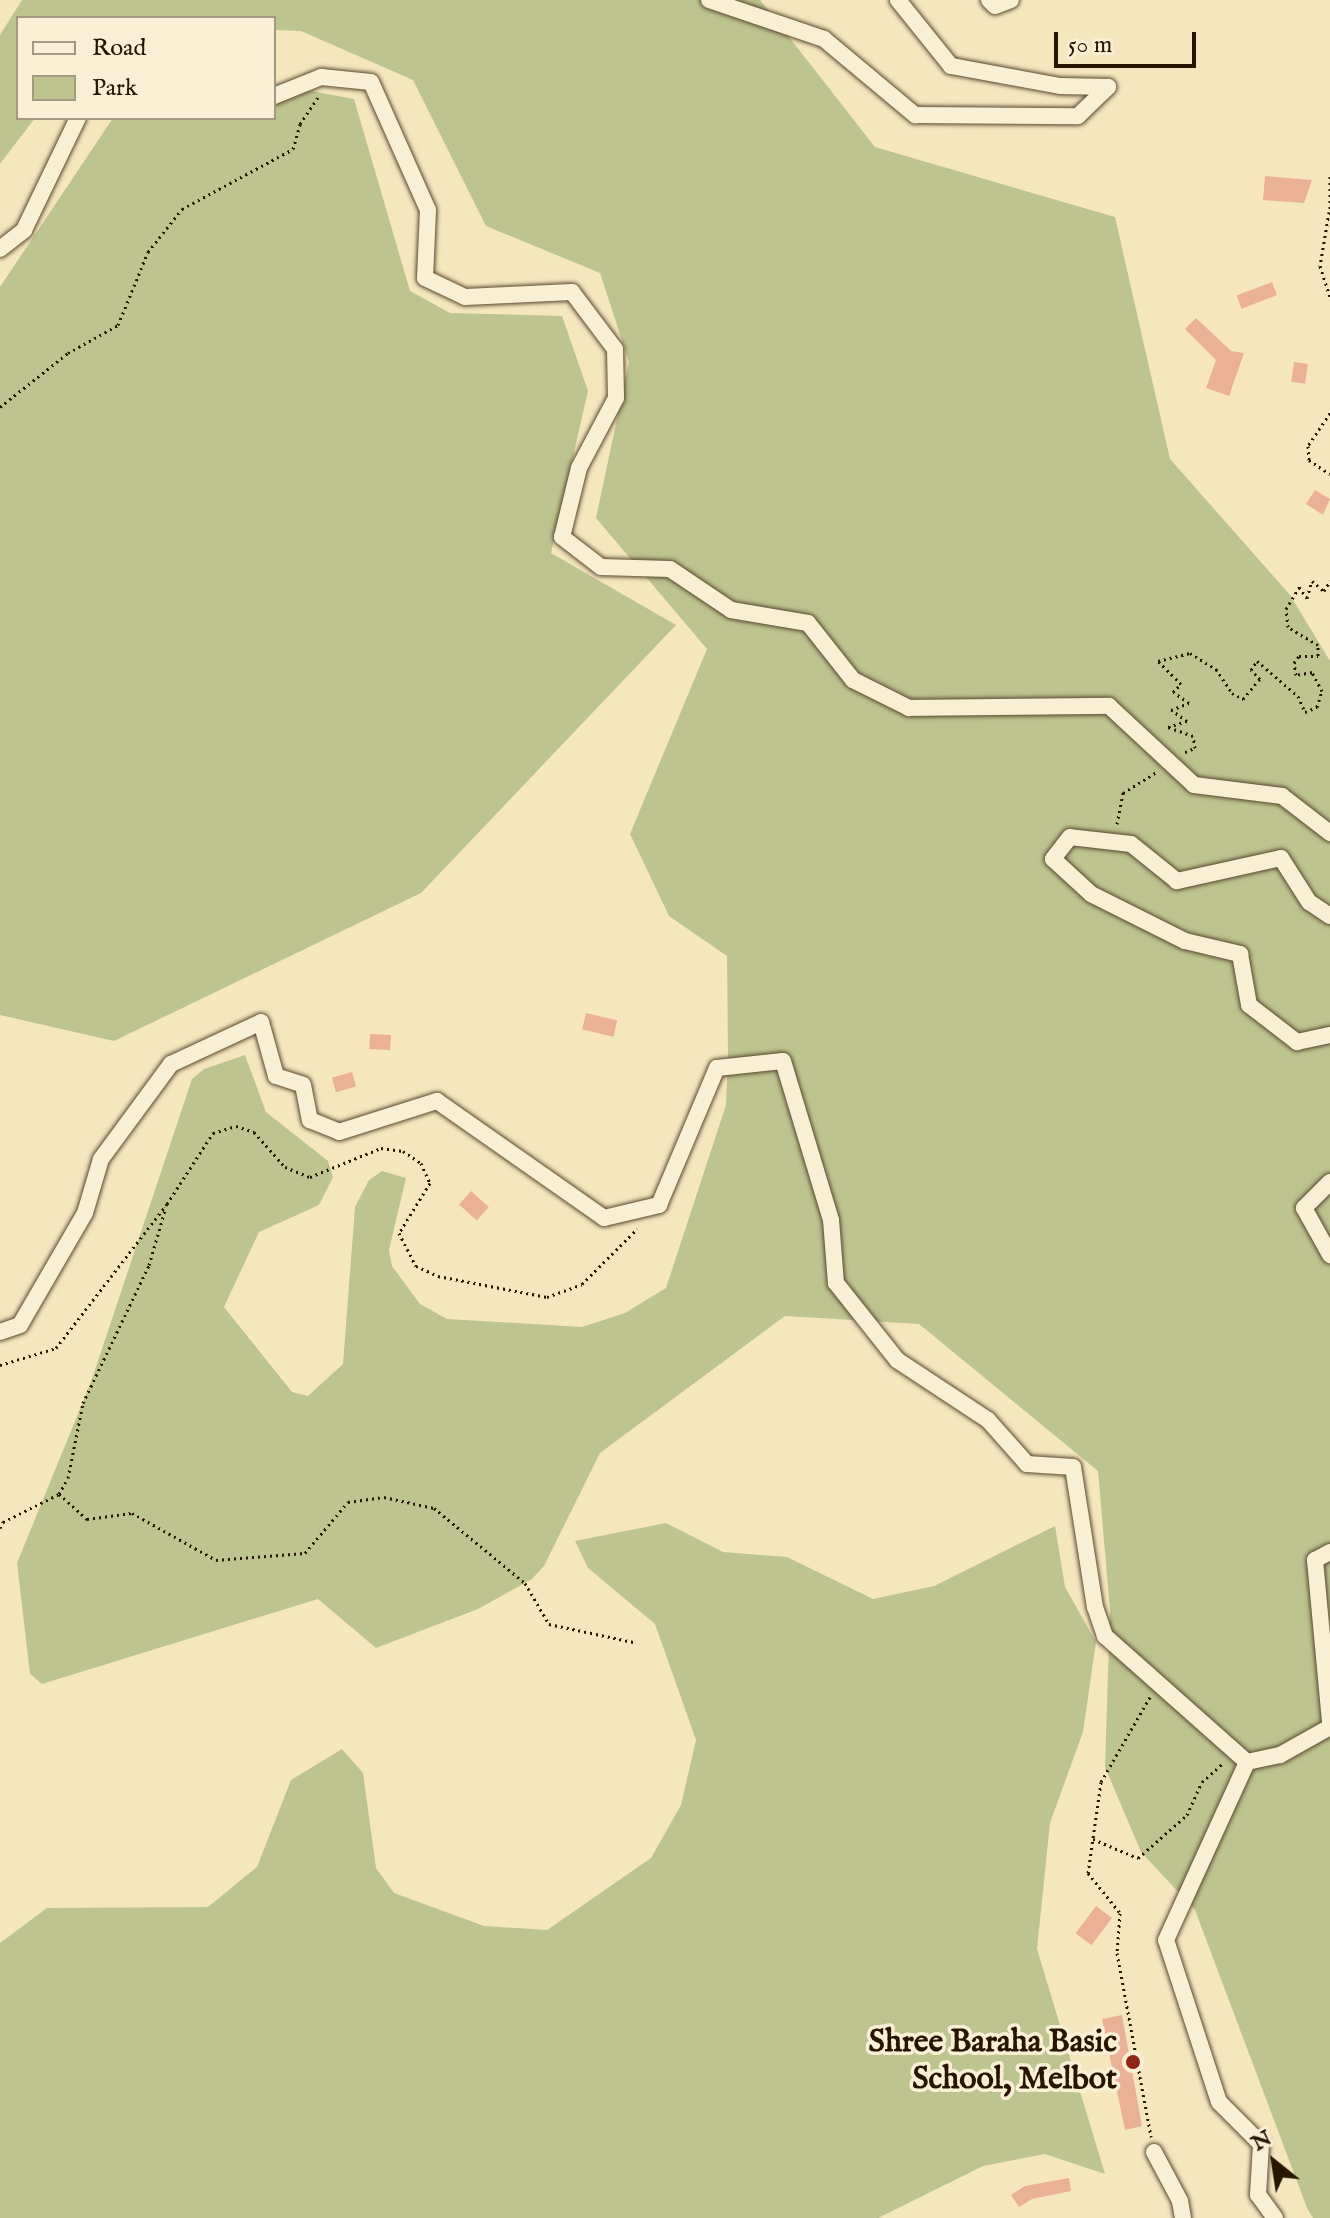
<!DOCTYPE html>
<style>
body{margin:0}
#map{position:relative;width:1330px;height:2218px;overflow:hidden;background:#f6e6be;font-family:"IM FELL English",serif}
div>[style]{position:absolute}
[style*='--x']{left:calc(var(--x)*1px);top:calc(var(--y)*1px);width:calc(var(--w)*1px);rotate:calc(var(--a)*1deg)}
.green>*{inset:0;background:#bec490}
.building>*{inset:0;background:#ebb196;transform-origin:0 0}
.path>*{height:3px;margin-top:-1.5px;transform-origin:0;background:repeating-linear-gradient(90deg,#271500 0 2px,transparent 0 6px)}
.roads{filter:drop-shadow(0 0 2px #5b4930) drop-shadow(0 0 2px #5b4930)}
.minor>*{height:16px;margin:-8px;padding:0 8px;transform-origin:8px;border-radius:8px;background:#f9efd5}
.dots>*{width:22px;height:22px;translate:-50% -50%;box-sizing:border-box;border:4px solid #f9efd5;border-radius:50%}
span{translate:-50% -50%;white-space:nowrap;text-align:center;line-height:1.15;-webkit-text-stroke:7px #f9efd5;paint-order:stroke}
.poi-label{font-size:32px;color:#271500;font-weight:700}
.right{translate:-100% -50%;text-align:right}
.legend{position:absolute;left:16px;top:16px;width:260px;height:104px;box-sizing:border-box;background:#f9efd5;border:2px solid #a59880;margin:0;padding:10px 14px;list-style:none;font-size:24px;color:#271500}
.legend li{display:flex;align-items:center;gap:16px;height:40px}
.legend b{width:40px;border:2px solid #a59880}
.north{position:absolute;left:1234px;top:2122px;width:80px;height:80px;-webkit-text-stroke:6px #f9efd5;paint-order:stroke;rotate:330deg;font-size:22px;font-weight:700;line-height:32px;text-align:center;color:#271500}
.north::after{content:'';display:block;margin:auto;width:28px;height:36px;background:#271500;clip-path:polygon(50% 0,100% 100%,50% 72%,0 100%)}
.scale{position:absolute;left:1054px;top:32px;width:142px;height:36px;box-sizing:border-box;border:4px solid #271500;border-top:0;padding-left:10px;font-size:24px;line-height:28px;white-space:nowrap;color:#271500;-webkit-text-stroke:6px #f9efd5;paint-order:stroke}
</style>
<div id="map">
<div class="green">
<div style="clip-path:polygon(22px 0,760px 0,875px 147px,1115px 217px,1170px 459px,1290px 595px,1330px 661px,1330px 2218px,1313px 2218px,1307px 2208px,1195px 1910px,1141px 1852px,1105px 1767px,1110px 1610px,1098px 1471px,919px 1324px,785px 1316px,600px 1453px,544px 1566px,532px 1579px,478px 1609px,376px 1648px,318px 1599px,42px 1684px,30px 1674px,17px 1563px,91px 1382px,192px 1079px,204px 1069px,245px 1055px,266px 1112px,328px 1161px,333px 1177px,319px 1205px,259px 1232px,224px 1307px,292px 1392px,308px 1396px,343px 1364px,355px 1207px,369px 1180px,382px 1171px,406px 1178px,389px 1250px,392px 1266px,420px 1304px,447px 1319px,582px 1327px,625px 1313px,666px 1288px,726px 1105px,728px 1055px,727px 956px,669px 916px,630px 834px,707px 649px,596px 518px,629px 362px,600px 273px,486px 226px,413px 80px,301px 31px,274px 30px,274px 18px,18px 18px,18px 118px,35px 118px,0 164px,0 35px)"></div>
<div style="clip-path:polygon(274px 84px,354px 99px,410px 291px,450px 313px,562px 316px,588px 391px,551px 553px,676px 625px,421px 893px,114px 1041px,0 1015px,0 287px,113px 118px,274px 118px)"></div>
<div style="clip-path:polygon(666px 1523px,723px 1552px,787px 1557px,873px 1599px,934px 1586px,1055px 1526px,1065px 1587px,1096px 1642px,1083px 1732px,1050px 1823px,1037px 1949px,1105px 2174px,1045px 2154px,983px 2166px,878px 2218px,0 2218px,0 1943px,47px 1908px,208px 1907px,257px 1867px,291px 1780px,342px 1749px,363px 1773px,376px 1868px,394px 1893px,484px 1926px,547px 1930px,651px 1858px,681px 1805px,696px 1740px,655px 1624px,588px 1568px,575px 1541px)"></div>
</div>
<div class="building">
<div style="clip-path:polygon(1265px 176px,1312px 180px,1304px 203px,1263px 200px)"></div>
<div style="left:1272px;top:282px;width:14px;height:38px;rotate:69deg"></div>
<div style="clip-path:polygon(1196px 318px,1231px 351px,1244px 353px,1229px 396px,1206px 388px,1216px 360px,1185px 329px)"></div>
<div style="left:1294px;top:362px;width:14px;height:20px;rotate:8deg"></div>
<div style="clip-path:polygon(1315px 490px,1330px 499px,1323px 515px,1306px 504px)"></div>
<div style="left:586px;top:1013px;width:32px;height:17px;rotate:13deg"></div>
<div style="left:370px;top:1034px;width:21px;height:15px;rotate:3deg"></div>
<div style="left:352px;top:1072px;width:15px;height:21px;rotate:74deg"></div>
<div style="left:471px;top:1191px;width:24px;height:18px;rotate:42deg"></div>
<div style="left:1096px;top:1906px;width:20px;height:34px;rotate:37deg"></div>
<div style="clip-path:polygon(1122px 2015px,1142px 2126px,1125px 2130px,1102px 2019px)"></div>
<div style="clip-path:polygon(1069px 2178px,1071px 2191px,1032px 2199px,1019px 2207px,1011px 2195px,1025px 2186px)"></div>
</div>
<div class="path">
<div style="--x:1330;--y:176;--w:36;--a:90"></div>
<div style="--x:1329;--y:212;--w:55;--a:99.5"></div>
<div style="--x:1320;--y:266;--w:33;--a:72"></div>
<div style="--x:0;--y:407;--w:87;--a:-38.5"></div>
<div style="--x:68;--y:353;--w:57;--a:-29.2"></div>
<div style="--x:118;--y:325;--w:79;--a:-67.7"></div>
<div style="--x:148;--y:252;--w:55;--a:-51.7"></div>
<div style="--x:182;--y:209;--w:126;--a:-28.4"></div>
<div style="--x:293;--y:149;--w:26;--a:-74"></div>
<div style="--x:300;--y:124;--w:32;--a:-56"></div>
<div style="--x:1330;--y:413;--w:40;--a:124"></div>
<div style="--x:1308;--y:446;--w:14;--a:86"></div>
<div style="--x:1309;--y:460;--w:25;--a:34"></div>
<div style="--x:1185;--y:752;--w:11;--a:-22"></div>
<div style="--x:1195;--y:748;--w:12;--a:-99"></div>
<div style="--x:1193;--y:736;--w:27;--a:-160"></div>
<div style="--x:1168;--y:727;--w:20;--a:-18"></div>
<div style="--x:1187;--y:721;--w:19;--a:-145"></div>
<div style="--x:1171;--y:710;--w:19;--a:-21"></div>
<div style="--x:1189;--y:703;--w:19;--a:-145"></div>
<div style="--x:1173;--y:692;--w:11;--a:-45"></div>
<div style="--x:1181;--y:684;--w:33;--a:-135"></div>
<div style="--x:1158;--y:661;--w:33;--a:-14"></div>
<div style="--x:1190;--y:653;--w:31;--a:32"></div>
<div style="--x:1216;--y:669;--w:29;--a:56"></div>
<div style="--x:1232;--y:693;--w:13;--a:29"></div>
<div style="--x:1243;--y:699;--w:26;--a:-50"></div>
<div style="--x:1260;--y:679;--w:13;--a:-135"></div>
<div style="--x:1251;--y:670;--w:11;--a:-56"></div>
<div style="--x:1257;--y:661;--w:54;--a:40.5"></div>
<div style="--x:1298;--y:696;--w:17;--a:66"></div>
<div style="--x:1305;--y:712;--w:13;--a:-23"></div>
<div style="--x:1317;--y:707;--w:17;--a:-73"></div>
<div style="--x:1322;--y:691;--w:21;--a:-118"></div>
<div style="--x:1312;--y:672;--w:16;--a:169"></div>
<div style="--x:1296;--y:675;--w:12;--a:-99"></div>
<div style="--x:1294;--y:663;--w:9;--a:-54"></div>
<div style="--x:1299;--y:656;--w:19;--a:0"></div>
<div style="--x:1318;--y:656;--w:11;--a:-90"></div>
<div style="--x:1318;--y:645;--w:35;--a:-149"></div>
<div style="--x:1288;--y:627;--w:18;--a:-96"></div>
<div style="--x:1286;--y:609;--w:26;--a:-59"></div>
<div style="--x:1299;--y:587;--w:14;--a:54"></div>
<div style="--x:1307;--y:598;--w:18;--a:-74"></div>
<div style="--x:1312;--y:581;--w:16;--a:40"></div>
<div style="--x:1324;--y:591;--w:12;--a:-59"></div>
<div style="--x:1117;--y:824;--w:32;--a:-79"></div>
<div style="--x:1123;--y:793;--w:39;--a:-32"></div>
<div style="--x:0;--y:1365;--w:59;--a:-16.9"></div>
<div style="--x:56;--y:1348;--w:182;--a:-52.4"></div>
<div style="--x:167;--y:1204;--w:85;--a:-57.1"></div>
<div style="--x:213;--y:1133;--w:24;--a:-17"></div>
<div style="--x:236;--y:1126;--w:19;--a:18"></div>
<div style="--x:254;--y:1132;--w:47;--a:48.5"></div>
<div style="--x:285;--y:1167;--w:27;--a:22"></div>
<div style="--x:310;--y:1177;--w:77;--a:-22.2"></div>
<div style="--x:381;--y:1148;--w:22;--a:8"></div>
<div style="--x:403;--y:1151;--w:22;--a:34"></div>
<div style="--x:421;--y:1163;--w:22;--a:66"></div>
<div style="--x:430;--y:1183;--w:59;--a:121.8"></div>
<div style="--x:399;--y:1233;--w:37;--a:63"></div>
<div style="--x:416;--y:1266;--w:24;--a:24"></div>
<div style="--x:438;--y:1276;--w:111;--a:10.9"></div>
<div style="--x:547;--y:1297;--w:37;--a:-20"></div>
<div style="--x:582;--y:1284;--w:78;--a:-45"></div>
<div style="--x:59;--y:1494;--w:18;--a:-61"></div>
<div style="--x:68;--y:1478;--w:76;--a:-78.7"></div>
<div style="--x:83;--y:1403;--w:153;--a:-64.4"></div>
<div style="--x:149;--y:1265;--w:60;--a:-73.7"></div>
<div style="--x:0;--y:1528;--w:7;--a:-63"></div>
<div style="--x:3;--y:1522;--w:63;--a:-26.6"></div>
<div style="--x:59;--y:1494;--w:38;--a:42"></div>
<div style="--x:87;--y:1519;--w:45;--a:-7.6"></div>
<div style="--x:132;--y:1513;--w:96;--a:29.2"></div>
<div style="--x:216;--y:1560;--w:89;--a:-4.5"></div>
<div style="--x:305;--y:1553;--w:67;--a:-49.9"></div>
<div style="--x:348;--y:1502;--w:36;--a:-8"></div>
<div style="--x:384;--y:1497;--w:51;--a:12.4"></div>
<div style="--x:434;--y:1508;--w:118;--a:39.5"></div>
<div style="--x:525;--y:1583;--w:48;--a:59.7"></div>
<div style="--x:549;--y:1624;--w:86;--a:12.1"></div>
<div style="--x:1150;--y:1697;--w:98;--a:120"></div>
<div style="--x:1101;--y:1782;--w:92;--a:98.1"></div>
<div style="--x:1088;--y:1873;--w:51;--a:51.3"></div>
<div style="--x:1120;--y:1913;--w:40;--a:94.3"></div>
<div style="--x:1117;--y:1953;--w:187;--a:79.5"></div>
<div style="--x:1093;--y:1839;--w:49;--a:22.9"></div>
<div style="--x:1138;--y:1858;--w:65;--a:-41.3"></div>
<div style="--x:1187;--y:1815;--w:36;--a:-66"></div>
<div style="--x:1202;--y:1782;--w:28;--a:-42"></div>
</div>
<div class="roads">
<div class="minor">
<div style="--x:709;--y:0;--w:121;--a:18.7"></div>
<div style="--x:824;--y:39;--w:119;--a:39.9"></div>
<div style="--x:915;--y:115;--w:163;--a:0.4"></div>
<div style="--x:1078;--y:116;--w:42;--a:-44"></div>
<div style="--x:1108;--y:87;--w:48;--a:-178.8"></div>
<div style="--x:1060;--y:86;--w:111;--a:-169.6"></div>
<div style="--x:951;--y:66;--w:85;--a:-128.8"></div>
<div style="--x:989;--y:0;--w:8;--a:45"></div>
<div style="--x:995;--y:6;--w:17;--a:-21"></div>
<div style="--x:274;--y:96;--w:51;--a:-22"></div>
<div style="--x:321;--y:77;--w:50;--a:5.7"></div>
<div style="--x:371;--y:82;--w:140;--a:66"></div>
<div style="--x:428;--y:210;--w:68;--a:92.5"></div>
<div style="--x:425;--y:278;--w:44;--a:25.4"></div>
<div style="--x:465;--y:297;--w:107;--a:-2.7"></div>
<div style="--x:572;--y:292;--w:71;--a:53"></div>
<div style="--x:615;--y:349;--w:49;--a:88.8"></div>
<div style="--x:616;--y:398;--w:79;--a:117.9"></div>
<div style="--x:579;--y:468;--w:71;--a:103.8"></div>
<div style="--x:562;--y:537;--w:49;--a:37.6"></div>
<div style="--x:601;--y:567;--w:69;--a:1.7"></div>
<div style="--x:670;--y:569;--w:73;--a:33.9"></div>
<div style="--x:731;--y:610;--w:78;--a:9.6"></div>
<div style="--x:808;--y:623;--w:73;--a:51.7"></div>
<div style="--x:853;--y:680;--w:63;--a:26.6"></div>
<div style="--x:909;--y:708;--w:200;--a:-0.6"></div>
<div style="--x:1109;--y:706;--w:116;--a:42.9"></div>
<div style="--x:1194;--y:785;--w:89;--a:7.1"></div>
<div style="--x:1282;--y:796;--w:61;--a:37.6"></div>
<div style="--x:0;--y:249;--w:31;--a:-38"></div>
<div style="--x:24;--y:230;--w:124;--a:-64.3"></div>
<div style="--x:1330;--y:916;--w:25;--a:-146"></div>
<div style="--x:1309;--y:902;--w:52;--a:-122.5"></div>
<div style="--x:1281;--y:858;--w:107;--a:167.5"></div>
<div style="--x:1177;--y:881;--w:59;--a:-141.2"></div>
<div style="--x:1131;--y:844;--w:61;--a:-173.5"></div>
<div style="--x:1070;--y:837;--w:28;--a:128"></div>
<div style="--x:1053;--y:859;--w:52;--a:42.6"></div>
<div style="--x:1091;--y:894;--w:105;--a:26.6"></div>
<div style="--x:1185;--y:941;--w:57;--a:13.3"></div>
<div style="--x:1240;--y:954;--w:52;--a:80"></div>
<div style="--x:1249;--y:1005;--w:61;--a:37.6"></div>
<div style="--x:1297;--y:1042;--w:34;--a:-12"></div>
<div style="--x:1330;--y:1182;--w:37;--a:135"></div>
<div style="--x:1304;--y:1208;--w:54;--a:61"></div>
<div style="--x:0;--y:1332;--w:21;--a:-19"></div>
<div style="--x:20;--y:1325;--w:129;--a:-59.9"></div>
<div style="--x:85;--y:1213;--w:56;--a:-73.5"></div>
<div style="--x:101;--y:1159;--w:118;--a:-53.6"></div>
<div style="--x:171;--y:1064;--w:99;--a:-25"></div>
<div style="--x:261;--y:1022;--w:56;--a:74.5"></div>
<div style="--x:276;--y:1076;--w:28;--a:18"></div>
<div style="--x:303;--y:1085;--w:36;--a:79"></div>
<div style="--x:310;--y:1120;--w:31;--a:22"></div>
<div style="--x:339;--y:1132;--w:103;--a:-17.6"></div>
<div style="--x:437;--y:1101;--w:204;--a:35"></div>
<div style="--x:604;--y:1218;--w:57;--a:-13.3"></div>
<div style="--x:659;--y:1205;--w:149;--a:-67.1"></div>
<div style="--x:717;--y:1068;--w:66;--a:-6.1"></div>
<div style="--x:783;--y:1061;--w:166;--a:73.2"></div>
<div style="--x:831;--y:1220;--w:63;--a:85.5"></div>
<div style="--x:836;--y:1283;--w:98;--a:51.6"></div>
<div style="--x:897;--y:1360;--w:109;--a:33.4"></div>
<div style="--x:988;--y:1420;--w:59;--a:48.4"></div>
<div style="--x:1027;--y:1464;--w:46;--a:3.7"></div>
<div style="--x:1073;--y:1467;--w:142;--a:81.1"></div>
<div style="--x:1095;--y:1607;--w:31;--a:71"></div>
<div style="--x:1105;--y:1636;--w:190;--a:41.6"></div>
<div style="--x:1330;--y:1552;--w:17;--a:152"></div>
<div style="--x:1315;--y:1560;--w:164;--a:84.7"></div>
<div style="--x:1154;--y:2152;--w:55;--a:62"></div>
<div style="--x:1180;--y:2201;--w:17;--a:80"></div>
<div style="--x:1275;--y:2218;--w:29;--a:-126"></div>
<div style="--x:1258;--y:2195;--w:51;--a:-86.6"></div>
<div style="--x:1261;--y:2144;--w:59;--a:-135"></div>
<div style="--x:1219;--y:2102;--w:170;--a:-108.1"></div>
<div style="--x:1166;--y:1940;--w:196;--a:-65.5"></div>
<div style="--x:1247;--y:1762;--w:34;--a:-12"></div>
<div style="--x:1280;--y:1755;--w:57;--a:-29.2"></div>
</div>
</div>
<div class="dots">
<div style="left:1133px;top:2062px;background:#8f2418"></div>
</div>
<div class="poi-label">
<span class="right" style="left:1117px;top:2062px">Shree Baraha Basic<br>School, Melbot</span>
</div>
<ul class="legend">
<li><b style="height:10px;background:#f9efd5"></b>Road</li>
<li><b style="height:22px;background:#bec490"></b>Park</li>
</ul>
<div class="north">N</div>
<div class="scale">50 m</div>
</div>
